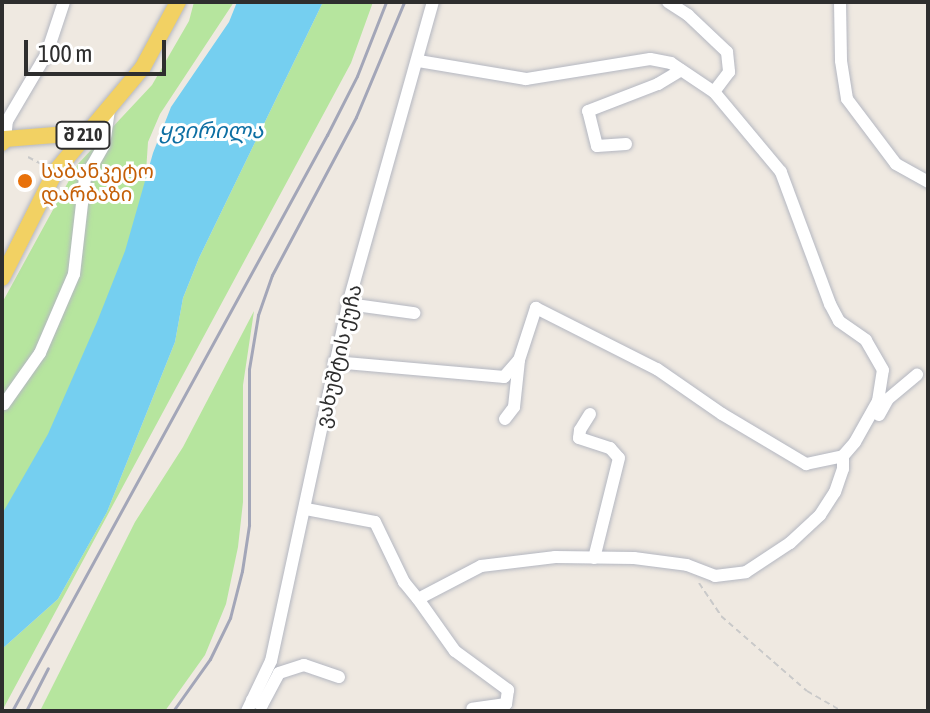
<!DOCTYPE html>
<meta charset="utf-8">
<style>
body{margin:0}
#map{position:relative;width:930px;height:713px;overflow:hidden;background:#efe9e1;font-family:"Asap Condensed","Noto Sans Georgian",sans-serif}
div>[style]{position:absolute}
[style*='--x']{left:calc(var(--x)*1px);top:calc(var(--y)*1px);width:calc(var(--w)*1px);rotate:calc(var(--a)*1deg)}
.green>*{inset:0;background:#b6e59e}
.water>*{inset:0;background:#75cff0}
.path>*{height:2px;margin-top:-1px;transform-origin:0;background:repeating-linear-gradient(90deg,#c9c9c9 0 6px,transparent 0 10px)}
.roads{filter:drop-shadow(0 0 2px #b4b7c1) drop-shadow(0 0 2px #b4b7c1)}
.minor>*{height:12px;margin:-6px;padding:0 6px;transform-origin:6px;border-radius:6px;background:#fff}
.major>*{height:16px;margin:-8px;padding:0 8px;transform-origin:8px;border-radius:8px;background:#f2d163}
.rail>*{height:3px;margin:-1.5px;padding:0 1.5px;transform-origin:1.5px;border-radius:1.5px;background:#a3a6b8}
.dots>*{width:22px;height:22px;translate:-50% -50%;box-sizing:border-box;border:4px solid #fff;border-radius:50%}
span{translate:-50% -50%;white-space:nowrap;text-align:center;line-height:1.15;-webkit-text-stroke:6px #fff;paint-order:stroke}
.shield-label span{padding:2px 6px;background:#fff;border:2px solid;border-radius:6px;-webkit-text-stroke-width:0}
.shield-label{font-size:18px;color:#2e2e2e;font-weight:700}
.food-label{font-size:20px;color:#c56008}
.left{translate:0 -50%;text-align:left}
.street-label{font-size:20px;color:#2e2e2e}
.water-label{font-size:22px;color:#0d6fa3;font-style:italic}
.frame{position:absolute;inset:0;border:4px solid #2e2e2e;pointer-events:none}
.scale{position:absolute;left:24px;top:40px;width:142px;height:36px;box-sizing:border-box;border:4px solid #2e2e2e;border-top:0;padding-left:10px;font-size:24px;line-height:28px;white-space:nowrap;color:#2e2e2e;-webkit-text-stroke:6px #fff;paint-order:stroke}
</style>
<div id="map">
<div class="green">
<div style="clip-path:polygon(194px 2px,234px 2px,160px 114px,148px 142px,145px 187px,106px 327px,2px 557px,2px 303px,78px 164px,152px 85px,189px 21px)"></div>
<div style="clip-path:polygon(323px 2px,373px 2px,351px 63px,2px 711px,2px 649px,58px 599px,107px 512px,175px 342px,183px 298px,199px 258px)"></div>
<div style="clip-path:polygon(254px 311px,243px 385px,243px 502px,238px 547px,226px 604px,205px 655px,165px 711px,40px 711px,135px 522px,183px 447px)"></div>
</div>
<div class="water">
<div style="clip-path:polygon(237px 2px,323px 2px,199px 258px,183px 298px,175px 342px,107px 512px,58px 599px,2px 649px,2px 514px,48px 434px,97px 322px,125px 251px,153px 153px,171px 107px,229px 22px)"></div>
</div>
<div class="path">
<div style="--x:28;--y:157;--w:19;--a:28"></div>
<div style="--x:699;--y:583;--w:40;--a:56"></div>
<div style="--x:721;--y:616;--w:114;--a:41.1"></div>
<div style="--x:807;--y:691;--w:39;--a:30"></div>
</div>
<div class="roads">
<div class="minor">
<div style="--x:668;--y:2;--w:24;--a:33"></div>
<div style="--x:688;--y:15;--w:54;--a:43.5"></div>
<div style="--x:727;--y:52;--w:20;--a:84"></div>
<div style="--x:729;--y:72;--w:25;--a:127"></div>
<div style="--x:840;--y:2;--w:59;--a:89"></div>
<div style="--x:841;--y:61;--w:38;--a:81"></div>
<div style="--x:847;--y:99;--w:81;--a:53"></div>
<div style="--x:896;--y:164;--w:37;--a:29"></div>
<div style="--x:5;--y:139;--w:18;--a:-84"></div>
<div style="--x:7;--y:121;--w:79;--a:-59.5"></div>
<div style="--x:47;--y:53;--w:54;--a:-71.6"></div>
<div style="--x:626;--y:144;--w:29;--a:176"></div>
<div style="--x:597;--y:146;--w:36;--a:-104"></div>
<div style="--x:588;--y:111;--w:75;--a:-21.1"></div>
<div style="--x:658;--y:84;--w:27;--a:-31"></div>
<div style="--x:348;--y:304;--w:67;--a:7.8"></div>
<div style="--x:334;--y:362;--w:171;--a:5"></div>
<div style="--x:504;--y:377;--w:23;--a:-49"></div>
<div style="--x:519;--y:360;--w:55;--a:-71.9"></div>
<div style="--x:536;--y:308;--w:136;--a:26.8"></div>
<div style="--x:657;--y:369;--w:79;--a:34.7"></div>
<div style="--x:722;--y:414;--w:98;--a:30.8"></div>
<div style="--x:806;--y:464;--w:38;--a:-12"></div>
<div style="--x:843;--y:456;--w:18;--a:-49"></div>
<div style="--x:855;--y:442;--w:47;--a:-60.7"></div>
<div style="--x:878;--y:401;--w:31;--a:-81"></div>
<div style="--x:883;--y:370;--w:34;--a:-120"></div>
<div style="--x:866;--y:340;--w:33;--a:-145"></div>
<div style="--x:839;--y:321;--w:19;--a:-118"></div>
<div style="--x:830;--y:304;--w:141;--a:-110.4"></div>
<div style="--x:781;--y:172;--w:104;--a:-129.9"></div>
<div style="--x:714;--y:92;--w:52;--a:-146"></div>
<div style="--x:671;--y:63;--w:21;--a:-169"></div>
<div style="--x:650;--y:59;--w:126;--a:170.8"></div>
<div style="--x:526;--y:79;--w:109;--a:-170.5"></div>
<div style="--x:4;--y:404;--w:62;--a:-54.8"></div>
<div style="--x:40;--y:353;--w:86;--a:-66.7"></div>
<div style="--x:74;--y:274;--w:97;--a:-83.5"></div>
<div style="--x:85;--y:178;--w:38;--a:-60"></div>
<div style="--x:104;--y:145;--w:37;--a:-82"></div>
<div style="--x:590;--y:414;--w:19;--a:122"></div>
<div style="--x:580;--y:430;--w:8;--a:97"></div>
<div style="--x:579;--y:438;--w:33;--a:18"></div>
<div style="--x:610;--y:448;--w:13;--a:48"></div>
<div style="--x:619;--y:458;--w:103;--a:104"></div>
<div style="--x:879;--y:415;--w:18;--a:-61"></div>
<div style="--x:888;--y:399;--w:38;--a:-40"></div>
<div style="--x:505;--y:419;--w:15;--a:-53"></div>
<div style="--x:514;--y:407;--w:47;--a:-83.9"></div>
<div style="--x:306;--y:509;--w:70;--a:10.7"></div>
<div style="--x:375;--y:522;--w:67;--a:64.2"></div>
<div style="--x:404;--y:582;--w:22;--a:51"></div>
<div style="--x:418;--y:599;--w:71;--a:-27.6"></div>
<div style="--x:481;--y:566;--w:75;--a:-6.9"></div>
<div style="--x:555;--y:557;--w:79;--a:0.7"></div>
<div style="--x:634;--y:558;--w:53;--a:7.5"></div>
<div style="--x:687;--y:565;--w:30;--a:21"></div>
<div style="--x:715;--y:576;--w:31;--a:-7"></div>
<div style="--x:746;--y:572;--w:53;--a:-33.4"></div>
<div style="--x:790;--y:543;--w:41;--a:-43"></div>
<div style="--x:820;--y:515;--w:27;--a:-57"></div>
<div style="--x:835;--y:492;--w:24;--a:-71"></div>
<div style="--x:843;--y:469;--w:13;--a:-90"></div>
<div style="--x:418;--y:599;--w:64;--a:54.6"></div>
<div style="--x:455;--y:651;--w:66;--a:36.3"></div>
<div style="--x:508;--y:690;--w:14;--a:98"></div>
<div style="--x:506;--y:704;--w:34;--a:172"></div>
<div style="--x:252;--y:700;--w:11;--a:27"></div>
<div style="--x:262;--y:705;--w:36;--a:-62"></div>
<div style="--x:279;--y:673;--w:26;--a:-18"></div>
<div style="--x:304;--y:665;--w:37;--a:19"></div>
<div style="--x:247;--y:711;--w:55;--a:-64.4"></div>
<div style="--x:271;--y:661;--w:365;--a:-77.8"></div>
<div style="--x:348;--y:304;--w:314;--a:-74.3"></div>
</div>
<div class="major">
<div style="--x:2;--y:143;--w:5;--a:-53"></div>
<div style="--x:5;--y:139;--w:50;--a:-4.6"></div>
<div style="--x:55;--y:135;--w:25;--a:7"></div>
<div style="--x:2;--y:278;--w:119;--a:-63.4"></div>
<div style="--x:55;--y:172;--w:137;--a:-50"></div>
<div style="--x:143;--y:67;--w:74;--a:-61.7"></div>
</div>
</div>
<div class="rail">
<div style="--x:12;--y:711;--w:657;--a:-61.33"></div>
<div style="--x:327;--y:135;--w:66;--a:-63"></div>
<div style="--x:357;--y:76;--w:79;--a:-68.6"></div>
<div style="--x:26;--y:711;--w:48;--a:-62.9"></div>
<div style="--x:173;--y:711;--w:64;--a:-54.6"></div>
<div style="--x:210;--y:659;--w:46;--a:-64"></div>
<div style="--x:230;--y:618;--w:49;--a:-75.7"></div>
<div style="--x:242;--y:571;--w:47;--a:-81.3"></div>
<div style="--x:249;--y:525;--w:156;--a:-90"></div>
<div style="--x:249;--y:369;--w:55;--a:-80.5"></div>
<div style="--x:258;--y:315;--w:42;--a:-70.7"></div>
<div style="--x:272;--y:275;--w:179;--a:-62"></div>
<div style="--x:356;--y:117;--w:125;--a:-67.3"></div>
</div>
<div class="dots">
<div style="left:25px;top:181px;background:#e8710a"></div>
</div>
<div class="shield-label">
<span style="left:83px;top:135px">შ 210</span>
</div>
<div class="food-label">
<span class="left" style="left:41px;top:182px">საბანკეტო<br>დარბაზი</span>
</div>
<div class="street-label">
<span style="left:338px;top:356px;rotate:-77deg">ვახუშტის ქუჩა</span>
</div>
<div class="water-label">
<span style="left:211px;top:131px">ყვირილა</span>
</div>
<div class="frame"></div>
<div class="scale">100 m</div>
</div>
